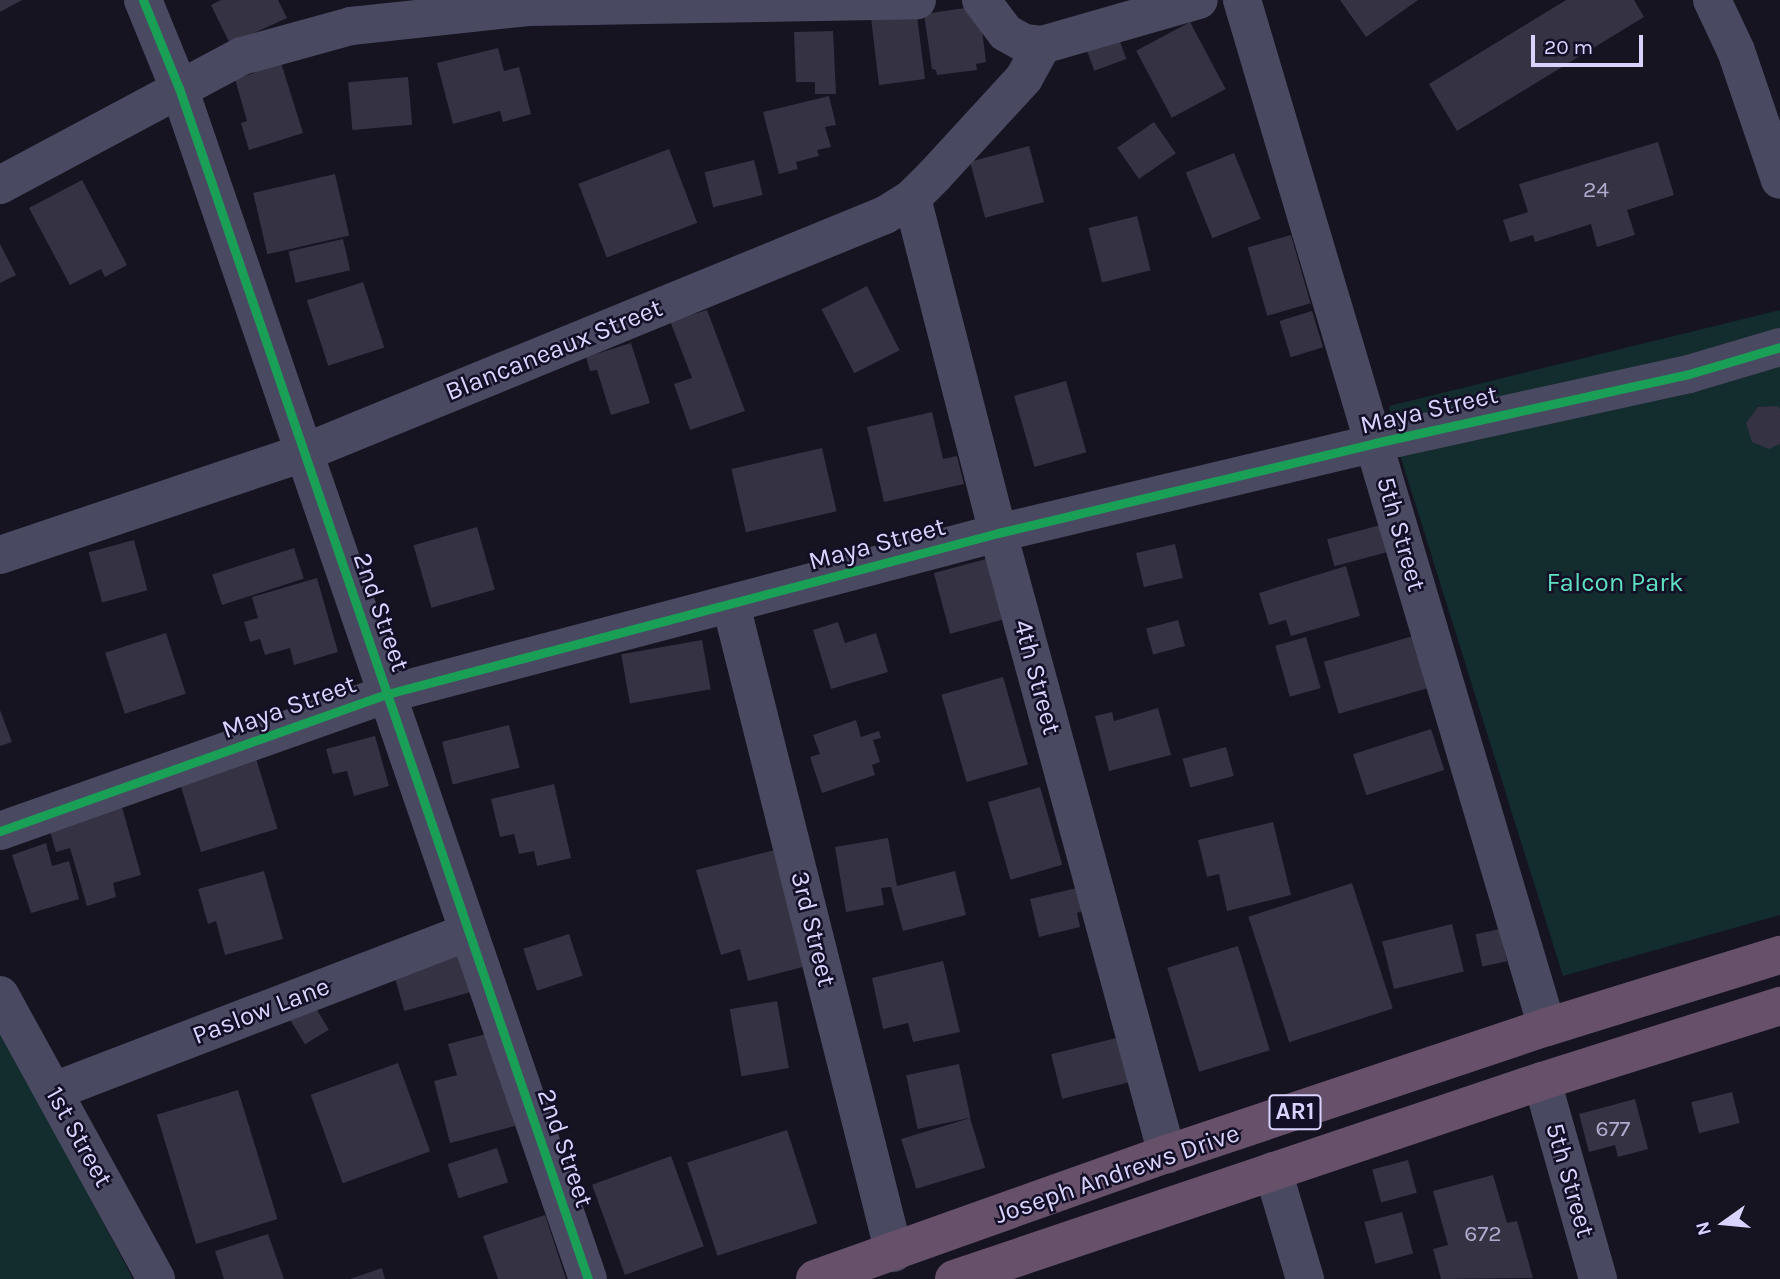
<!DOCTYPE html>
<style>
body{margin:0}
#map{position:relative;width:1780px;height:1279px;overflow:hidden;background:#161421;font-family:Karla,sans-serif}
div>[style]{position:absolute}
[style*='--x']{left:calc(var(--x)*1px);top:calc(var(--y)*1px);width:calc(var(--w)*1px);rotate:calc(var(--a)*1deg)}
.green>*{inset:0;background:#132c2d}
.building>*{inset:0;background:#343243;transform-origin:0 0}
.minor>*{height:38px;margin:-19px;padding:0 19px;transform-origin:19px;border-radius:19px;background:#4a4962}
.highway>*{height:38px;margin:-19px;padding:0 19px;transform-origin:19px;border-radius:19px;background:#67516a}
.cycleway>*{height:9px;margin:-4.5px;padding:0 4.5px;transform-origin:4.5px;border-radius:4.5px;background:#1a9f57}
span{translate:-50% -50%;white-space:nowrap;text-align:center;line-height:1.15;-webkit-text-stroke:5px #130f26;paint-order:stroke}
.number-label{font-size:23px;color:#b0acd0}
.number-label span{-webkit-text-stroke-width:0}
.shield-label span{padding:2px 5px;background:#130f26;border:2px solid;border-radius:5px;-webkit-text-stroke-width:0}
.shield-label{font-size:24px;color:#d9d4ff;font-weight:700}
.street-label{font-size:26px;color:#d9d4ff}
.park-label{font-size:26px;color:#5fe0c0}
.north{position:absolute;left:1689px;top:1188px;width:70px;height:70px;-webkit-text-stroke:5px #130f26;paint-order:stroke;rotate:255deg;font-size:19px;font-weight:700;line-height:28px;text-align:center;color:#d9d4ff}
.north::after{content:'';display:block;margin:auto;width:24px;height:32px;background:#d9d4ff;clip-path:polygon(50% 0,100% 100%,50% 72%,0 100%)}
.scale{position:absolute;left:1531px;top:35px;width:112px;height:32px;box-sizing:border-box;border:4px solid #d9d4ff;border-top:0;padding-left:9px;font-size:21px;line-height:24px;white-space:nowrap;color:#d9d4ff;-webkit-text-stroke:5px #130f26;paint-order:stroke}
</style>
<div id="map">
<div class="green">
<div style="clip-path:polygon(1780px 310px,1780px 915px,1563px 976px,1401px 458px,1389px 406px)"></div>
<div style="clip-path:polygon(0 1028px,133px 1279px,0 1279px)"></div>
</div>
<div class="building">
<div style="clip-path:polygon(0 0,22px 0,0 12px)"></div>
<div style="clip-path:polygon(221px 0,278px 0,287px 18px,230px 44px,211px 5px)"></div>
<div style="clip-path:polygon(915px 0,925px 79px,879px 85px,871px 18px)"></div>
<div style="clip-path:polygon(1340px 0,1418px 0,1366px 37px)"></div>
<div style="clip-path:polygon(1566px 0,1634px 0,1644px 17px,1457px 131px,1429px 84px)"></div>
<div style="clip-path:polygon(979px 6px,986px 62px,976px 64px,977px 70px,937px 75px,936px 70px,932px 69px,924px 14px)"></div>
<div style="left:1190px;top:22px;width:76px;height:61px;rotate:62deg"></div>
<div style="left:1115px;top:28px;width:33px;height:34px;rotate:70deg"></div>
<div style="clip-path:polygon(833px 31px,836px 94px,815px 94px,815px 82px,796px 82px,794px 32px)"></div>
<div style="clip-path:polygon(498px 48px,504px 71px,519px 67px,531px 114px,503px 122px,500px 111px,453px 124px,437px 63px)"></div>
<div style="clip-path:polygon(278px 53px,303px 133px,249px 150px,241px 123px,247px 121px,235px 79px,254px 73px,251px 61px)"></div>
<div style="left:408px;top:77px;width:48px;height:60px;rotate:85deg"></div>
<div style="clip-path:polygon(829px 96px,836px 125px,825px 127px,831px 147px,817px 150px,819px 156px,796px 162px,798px 169px,779px 174px,763px 112px)"></div>
<div style="left:1154px;top:122px;width:38px;height:45px;rotate:55deg"></div>
<div style="clip-path:polygon(1658px 142px,1674px 195px,1627px 210px,1635px 235px,1597px 247px,1591px 224px,1535px 242px,1533px 235px,1510px 242px,1503px 220px,1528px 212px,1519px 184px)"></div>
<div style="left:1029px;top:146px;width:58px;height:61px;rotate:75deg"></div>
<div style="left:669px;top:149px;width:79px;height:97px;rotate:69deg"></div>
<div style="left:1234px;top:153px;width:71px;height:52px;rotate:68deg"></div>
<div style="left:754px;top:160px;width:36px;height:51px;rotate:76deg"></div>
<div style="left:335px;top:174px;width:63px;height:84px;rotate:77deg"></div>
<div style="clip-path:polygon(82px 180px,127px 265px,105px 277px,101px 269px,70px 285px,29px 208px)"></div>
<div style="left:1137px;top:216px;width:56px;height:50px;rotate:76deg"></div>
<div style="left:1291px;top:235px;width:71px;height:45px;rotate:74deg"></div>
<div style="left:343px;top:239px;width:32px;height:56px;rotate:77deg"></div>
<div style="clip-path:polygon(0 244px,16px 275px,0 283px)"></div>
<div style="left:363px;top:282px;width:69px;height:59px;rotate:72deg"></div>
<div style="left:867px;top:286px;width:72px;height:51px;rotate:63deg"></div>
<div style="clip-path:polygon(707px 310px,745px 411px,690px 430px,674px 384px,692px 378px,670px 321px)"></div>
<div style="left:1312px;top:311px;width:38px;height:34px;rotate:73deg"></div>
<div style="clip-path:polygon(631px 343px,650px 403px,611px 415px,597px 370px,590px 371px,586px 357px)"></div>
<div style="left:1066px;top:381px;width:74px;height:54px;rotate:74deg"></div>
<div style="clip-path:polygon(1777px 406px,1780px 409px,1780px 444px,1769px 449px,1752px 442px,1746px 423px,1758px 407px)"></div>
<div style="clip-path:polygon(932px 412px,943px 459px,957px 456px,964px 484px,884px 502px,867px 427px)"></div>
<div style="left:822px;top:448px;width:65px;height:93px;rotate:77deg"></div>
<div style="left:1388px;top:523px;width:28px;height:63px;rotate:75deg"></div>
<div style="left:477px;top:527px;width:65px;height:66px;rotate:74deg"></div>
<div style="left:134px;top:540px;width:52px;height:47px;rotate:75deg"></div>
<div style="left:1175px;top:544px;width:35px;height:40px;rotate:77deg"></div>
<div style="left:294px;top:548px;width:32px;height:86px;rotate:72deg"></div>
<div style="left:986px;top:559px;width:63px;height:54px;rotate:75deg"></div>
<div style="clip-path:polygon(1346px 566px,1360px 616px,1291px 636px,1286px 620px,1269px 625px,1259px 593px)"></div>
<div style="clip-path:polygon(317px 578px,338px 652px,294px 665px,290px 648px,265px 655px,260px 639px,250px 642px,244px 622px,258px 618px,252px 597px)"></div>
<div style="left:1178px;top:620px;width:27px;height:33px;rotate:75deg"></div>
<div style="clip-path:polygon(838px 622px,845px 643px,876px 633px,888px 672px,831px 689px,813px 630px)"></div>
<div style="left:166px;top:633px;width:64px;height:64px;rotate:72deg"></div>
<div style="left:1417px;top:635px;width:54px;height:97px;rotate:74deg"></div>
<div style="left:1306px;top:637px;width:53px;height:32px;rotate:74deg"></div>
<div style="left:702px;top:640px;width:50px;height:82px;rotate:80deg"></div>
<div style="left:1003px;top:677px;width:91px;height:64px;rotate:74deg"></div>
<div style="clip-path:polygon(1158px 708px,1171px 755px,1109px 771px,1095px 716px,1112px 712px,1114px 721px)"></div>
<div style="clip-path:polygon(0 710px,12px 742px,0 746px)"></div>
<div style="clip-path:polygon(856px 720px,861px 737px,879px 731px,881px 738px,873px 740px,880px 762px,872px 765px,875px 775px,822px 793px,810px 757px,820px 754px,813px 735px)"></div>
<div style="left:509px;top:725px;width:44px;height:69px;rotate:76deg"></div>
<div style="left:1431px;top:729px;width:43px;height:82px;rotate:72deg"></div>
<div style="clip-path:polygon(375px 736px,389px 786px,354px 796px,347px 771px,333px 774px,326px 749px)"></div>
<div style="left:1226px;top:747px;width:30px;height:45px;rotate:75deg"></div>
<div style="left:255px;top:755px;width:77px;height:80px;rotate:73deg"></div>
<div style="clip-path:polygon(554px 784px,571px 858px,537px 866px,534px 851px,519px 854px,514px 834px,500px 837px,491px 799px)"></div>
<div style="left:1040px;top:787px;width:81px;height:54px;rotate:74deg"></div>
<div style="clip-path:polygon(120px 800px,141px 875px,113px 883px,116px 897px,87px 906px,70px 848px,56px 852px,47px 821px)"></div>
<div style="clip-path:polygon(1273px 822px,1291px 895px,1227px 911px,1219px 874px,1207px 877px,1198px 840px)"></div>
<div style="clip-path:polygon(888px 838px,897px 886px,955px 871px,966px 915px,903px 931px,891px 887px,881px 888px,884px 905px,846px 912px,835px 847px)"></div>
<div style="clip-path:polygon(46px 843px,52px 866px,69px 861px,79px 899px,31px 913px,12px 855px)"></div>
<div style="clip-path:polygon(775px 850px,807px 966px,748px 981px,740px 949px,721px 955px,696px 870px)"></div>
<div style="clip-path:polygon(264px 871px,283px 939px,225px 955px,216px 921px,208px 924px,198px 889px)"></div>
<div style="left:1352px;top:883px;width:132px;height:109px;rotate:72deg"></div>
<div style="clip-path:polygon(1077px 888px,1082px 911px,1077px 913px,1080px 927px,1039px 937px,1030px 899px)"></div>
<div style="left:1452px;top:924px;width:49px;height:72px;rotate:76deg"></div>
<div style="left:1500px;top:929px;width:33px;height:25px;rotate:78deg"></div>
<div style="left:569px;top:934px;width:44px;height:48px;rotate:72deg"></div>
<div style="left:1238px;top:946px;width:109px;height:74px;rotate:73deg"></div>
<div style="left:458px;top:951px;width:43px;height:68px;rotate:74deg"></div>
<div style="clip-path:polygon(943px 961px,960px 1032px,913px 1042px,908px 1023px,883px 1029px,872px 978px)"></div>
<div style="left:777px;top:1001px;width:68px;height:48px;rotate:80deg"></div>
<div style="left:314px;top:1005px;width:29px;height:28px;rotate:59deg"></div>
<div style="clip-path:polygon(490px 1033px,515px 1126px,450px 1143px,434px 1081px,457px 1075px,448px 1044px)"></div>
<div style="left:1120px;top:1037px;width:46px;height:71px;rotate:76deg"></div>
<div style="left:398px;top:1063px;width:94px;height:93px;rotate:70deg"></div>
<div style="left:959px;top:1064px;width:55px;height:54px;rotate:78deg"></div>
<div style="left:238px;top:1090px;width:135px;height:85px;rotate:73deg"></div>
<div style="left:1732px;top:1092px;width:32px;height:42px;rotate:76deg"></div>
<div style="clip-path:polygon(1635px 1099px,1648px 1149px,1618px 1157px,1615px 1145px,1589px 1152px,1579px 1114px)"></div>
<div style="left:970px;top:1118px;width:52px;height:72px;rotate:73deg"></div>
<div style="left:787px;top:1130px;width:98px;height:105px;rotate:72deg"></div>
<div style="left:497px;top:1148px;width:36px;height:52px;rotate:72deg"></div>
<div style="left:671px;top:1156px;width:96px;height:84px;rotate:70deg"></div>
<div style="left:1408px;top:1160px;width:34px;height:37px;rotate:75deg"></div>
<div style="clip-path:polygon(1493px 1175px,1507px 1223px,1517px 1221px,1533px 1278px,1441px 1279px,1433px 1249px,1448px 1245px,1433px 1191px)"></div>
<div style="left:1402px;top:1212px;width:43px;height:39px;rotate:75deg"></div>
<div style="clip-path:polygon(545px 1215px,566px 1279px,498px 1279px,483px 1236px)"></div>
<div style="clip-path:polygon(268px 1234px,284px 1279px,224px 1279px,215px 1251px)"></div>
<div style="clip-path:polygon(382px 1268px,385px 1279px,350px 1279px)"></div>
</div>
<div class="minor">
<div style="--x:143;--y:0;--w:95;--a:67.8"></div>
<div style="--x:179;--y:88;--w:1259;--a:71.05"></div>
<div style="--x:981;--y:0;--w:41;--a:52.9"></div>
<div style="--x:1006;--y:33;--w:21;--a:29"></div>
<div style="--x:1024;--y:43;--w:18;--a:6"></div>
<div style="--x:1042;--y:45;--w:163;--a:-16"></div>
<div style="--x:1242;--y:0;--w:1071;--a:73.46"></div>
<div style="--x:1712;--y:0;--w:56;--a:64.8"></div>
<div style="--x:1736;--y:51;--w:136;--a:71.2"></div>
<div style="--x:0;--y:185;--w:274;--a:-28.1"></div>
<div style="--x:242;--y:56;--w:113;--a:-15.4"></div>
<div style="--x:351;--y:26;--w:178;--a:-6.1"></div>
<div style="--x:528;--y:7;--w:389;--a:-1"></div>
<div style="--x:912;--y:198;--w:346;--a:75.6"></div>
<div style="--x:998;--y:533;--w:644;--a:74.78"></div>
<div style="--x:0;--y:555;--w:320;--a:-18.6"></div>
<div style="--x:303;--y:453;--w:629;--a:-22.24"></div>
<div style="--x:885;--y:215;--w:32;--a:-32"></div>
<div style="--x:912;--y:198;--w:31;--a:-45"></div>
<div style="--x:934;--y:176;--w:133;--a:-47.4"></div>
<div style="--x:1024;--y:78;--w:38;--a:-61"></div>
<div style="--x:731;--y:605;--w:668;--a:75.88"></div>
<div style="--x:0;--y:831;--w:411;--a:-19.5"></div>
<div style="--x:387;--y:694;--w:632;--a:-14.76"></div>
<div style="--x:998;--y:533;--w:388;--a:-13.4"></div>
<div style="--x:1375;--y:443;--w:321;--a:-12.4"></div>
<div style="--x:1689;--y:374;--w:95;--a:-16.5"></div>
<div style="--x:0;--y:995;--w:324;--a:61.2"></div>
<div style="--x:1542;--y:1081;--w:206;--a:74.2"></div>
<div style="--x:54;--y:1091;--w:444;--a:-21"></div>
<div style="--x:1273;--y:1171;--w:113;--a:73.5"></div>
</div>
<div class="highway">
<div style="--x:815;--y:1279;--w:374;--a:-19.6"></div>
<div style="--x:1167;--y:1154;--w:401;--a:-18.5"></div>
<div style="--x:1547;--y:1027;--w:244;--a:-17.2"></div>
<div style="--x:954;--y:1279;--w:620;--a:-18.61"></div>
<div style="--x:1542;--y:1081;--w:250;--a:-17.5"></div>
</div>
<div class="cycleway">
<div style="--x:143;--y:0;--w:95;--a:67.8"></div>
<div style="--x:179;--y:88;--w:1259;--a:71.05"></div>
<div style="--x:0;--y:831;--w:411;--a:-19.5"></div>
<div style="--x:387;--y:694;--w:632;--a:-14.76"></div>
<div style="--x:998;--y:533;--w:388;--a:-13.4"></div>
<div style="--x:1375;--y:443;--w:321;--a:-12.4"></div>
<div style="--x:1689;--y:374;--w:95;--a:-16.5"></div>
</div>
<div class="number-label">
<span style="left:1596px;top:190px">24</span>
<span style="left:1613px;top:1129px">677</span>
<span style="left:1483px;top:1234px">672</span>
</div>
<div class="shield-label">
<span style="left:1295px;top:1112px">AR1</span>
</div>
<div class="street-label">
<span style="left:554px;top:350px;rotate:-22deg">Blancaneaux Street</span>
<span style="left:1429px;top:410px;rotate:-13deg">Maya Street</span>
<span style="left:1401px;top:534px;rotate:74deg">5th Street</span>
<span style="left:877px;top:544px;rotate:-15deg">Maya Street</span>
<span style="left:381px;top:612px;rotate:71deg">2nd Street</span>
<span style="left:1037px;top:677px;rotate:75deg">4th Street</span>
<span style="left:289px;top:707px;rotate:-20deg">Maya Street</span>
<span style="left:813px;top:929px;rotate:76deg">3rd Street</span>
<span style="left:261px;top:1011px;rotate:-21deg">Paslow Lane</span>
<span style="left:79px;top:1137px;rotate:61deg">1st Street</span>
<span style="left:565px;top:1148px;rotate:71deg">2nd Street</span>
<span style="left:1117px;top:1174px;rotate:-19deg">Joseph Andrews Drive</span>
<span style="left:1570px;top:1180px;rotate:74deg">5th Street</span>
</div>
<div class="park-label">
<span style="left:1615px;top:583px">Falcon Park</span>
</div>
<div class="north">N</div>
<div class="scale">20 m</div>
</div>
